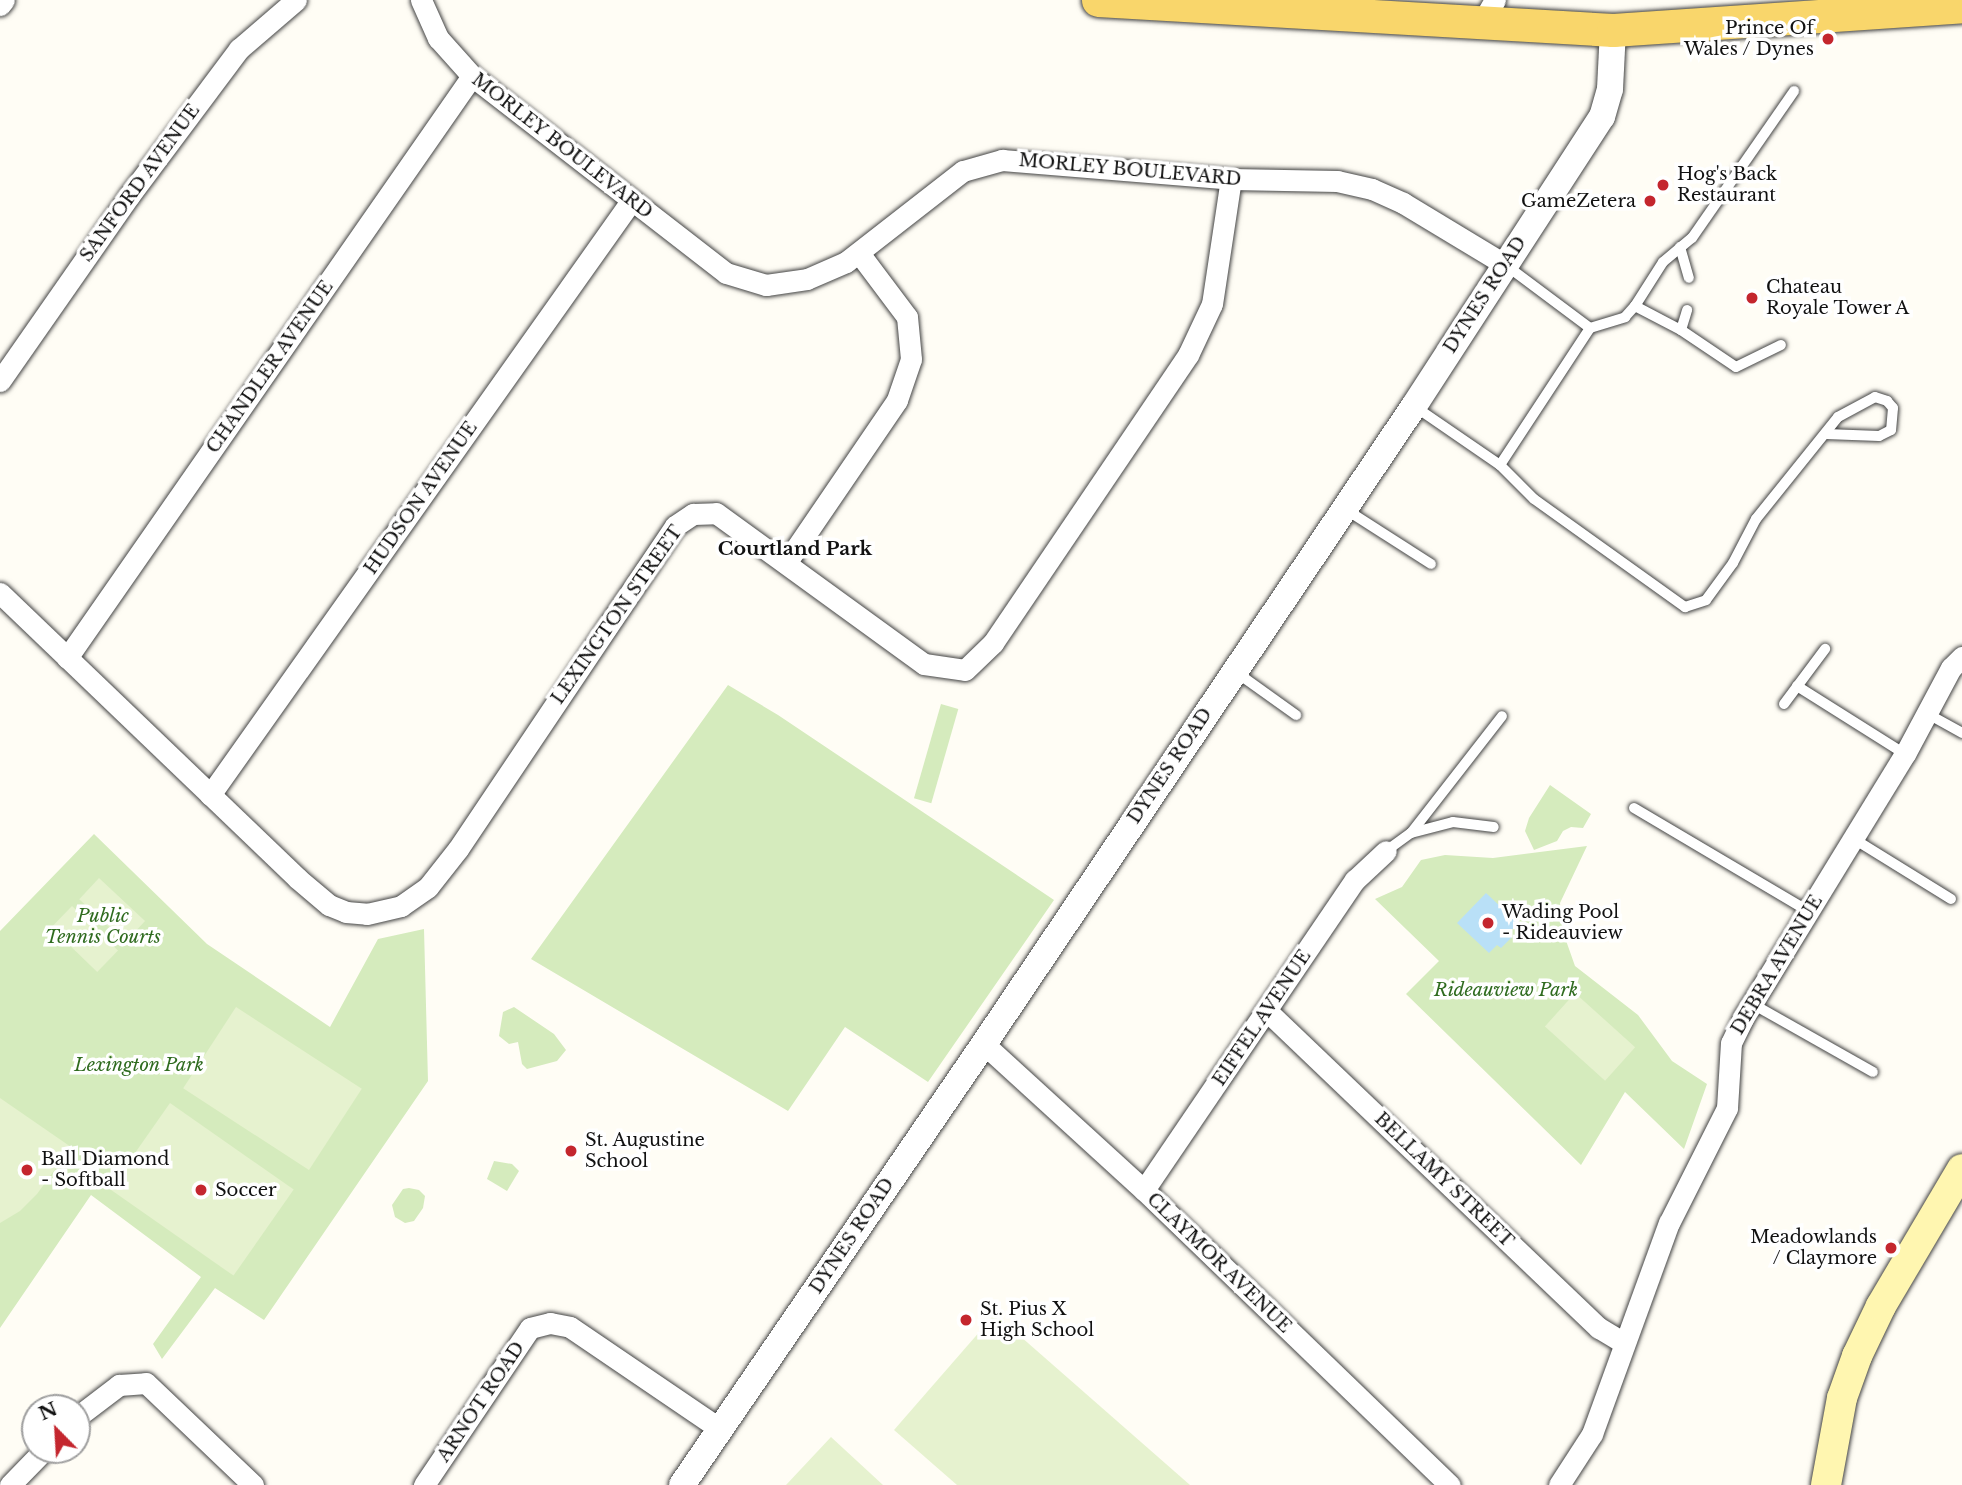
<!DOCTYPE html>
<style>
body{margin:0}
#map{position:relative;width:1962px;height:1485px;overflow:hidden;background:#fffdf5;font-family:"Libre Baskerville",serif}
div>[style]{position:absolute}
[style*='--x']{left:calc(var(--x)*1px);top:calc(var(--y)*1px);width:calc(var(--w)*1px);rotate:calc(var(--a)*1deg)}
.green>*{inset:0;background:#d5ebbd;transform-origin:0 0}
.pitch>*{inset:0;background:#e6f2cf;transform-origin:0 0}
.water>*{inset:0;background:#b9e0f7}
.roads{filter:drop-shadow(0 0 2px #444) drop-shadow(0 0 2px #444)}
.service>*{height:10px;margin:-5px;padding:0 5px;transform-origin:5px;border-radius:5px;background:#fff}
.minor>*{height:21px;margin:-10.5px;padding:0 10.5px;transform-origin:10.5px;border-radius:10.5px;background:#fff}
.tertiary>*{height:26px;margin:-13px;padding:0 13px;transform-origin:13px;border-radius:13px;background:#fff}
.secondary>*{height:30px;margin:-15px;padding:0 15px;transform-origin:15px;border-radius:15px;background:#fff6b0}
.primary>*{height:33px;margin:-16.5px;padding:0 16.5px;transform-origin:16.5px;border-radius:16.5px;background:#f9d66b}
.dots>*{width:19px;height:19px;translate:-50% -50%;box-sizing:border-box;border:4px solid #fff;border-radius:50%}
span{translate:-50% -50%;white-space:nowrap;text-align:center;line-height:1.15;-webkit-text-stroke:7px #fff;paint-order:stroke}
.poi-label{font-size:18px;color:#111}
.right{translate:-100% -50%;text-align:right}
.left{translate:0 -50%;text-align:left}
.street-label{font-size:18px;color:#111}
.park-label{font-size:18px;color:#2f6b1f;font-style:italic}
.neighbourhood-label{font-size:19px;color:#111;font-weight:700}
.north{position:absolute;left:21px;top:1394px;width:70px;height:70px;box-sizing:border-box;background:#fff;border:2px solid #a0a0a0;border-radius:50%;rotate:336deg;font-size:19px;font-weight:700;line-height:28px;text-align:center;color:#111}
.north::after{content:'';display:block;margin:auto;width:24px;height:32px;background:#c4262e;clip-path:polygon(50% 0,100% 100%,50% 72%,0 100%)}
</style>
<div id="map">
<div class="green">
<div style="clip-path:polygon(728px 685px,778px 715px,1054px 900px,928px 1082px,845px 1027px,788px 1111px,531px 959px)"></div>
<div style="left:941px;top:704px;width:18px;height:98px;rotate:16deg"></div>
<div style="clip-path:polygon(1550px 785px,1591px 814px,1583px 828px,1571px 827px,1563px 831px,1557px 841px,1534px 850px,1525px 831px,1529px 818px)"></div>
<div style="clip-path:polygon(94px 834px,207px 944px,330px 1027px,378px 939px,424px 929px,428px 1081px,264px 1320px,215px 1288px,162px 1359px,153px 1344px,201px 1277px,91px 1195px,0 1328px,0 931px)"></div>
<div style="clip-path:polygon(1587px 846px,1560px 903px,1563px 932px,1575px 966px,1638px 1015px,1672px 1061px,1707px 1084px,1684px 1149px,1625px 1092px,1581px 1165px,1406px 994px,1439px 961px,1375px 899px,1402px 887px,1421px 860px,1445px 855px,1493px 858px)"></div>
<div style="clip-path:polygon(514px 1007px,554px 1034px,566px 1050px,557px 1061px,527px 1069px,522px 1064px,518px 1042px,509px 1044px,499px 1036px,503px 1012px)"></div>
<div style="clip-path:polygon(494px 1161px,512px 1164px,519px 1171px,507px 1191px,487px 1179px)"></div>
<div style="clip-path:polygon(409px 1188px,419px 1190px,425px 1196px,423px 1208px,414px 1221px,405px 1223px,395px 1217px,392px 1205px,403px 1189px)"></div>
</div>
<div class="pitch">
<div style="left:99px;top:878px;width:63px;height:29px;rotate:43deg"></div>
<div style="left:72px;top:906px;width:64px;height:30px;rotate:44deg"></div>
<div style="left:1575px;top:993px;width:81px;height:45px;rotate:42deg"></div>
<div style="left:236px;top:1007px;width:150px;height:97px;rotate:33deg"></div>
<div style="clip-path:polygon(0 1098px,71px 1147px,37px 1194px,20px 1211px,0 1223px)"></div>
<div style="left:170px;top:1103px;width:151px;height:105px;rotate:35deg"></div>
<div style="clip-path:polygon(995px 1314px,1190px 1485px,957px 1485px,894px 1430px)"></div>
<div style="clip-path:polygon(831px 1437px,883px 1485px,786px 1485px)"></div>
</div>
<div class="water">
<div style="clip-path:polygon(1486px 893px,1518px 923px,1509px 933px,1512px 937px,1501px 948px,1497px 945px,1489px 953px,1457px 923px)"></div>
</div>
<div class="roads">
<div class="service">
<div style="--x:1680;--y:247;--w:32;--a:74"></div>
<div style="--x:1507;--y:266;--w:104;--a:36.8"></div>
<div style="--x:1590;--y:328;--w:37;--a:-17"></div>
<div style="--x:1625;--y:317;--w:15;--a:-48"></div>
<div style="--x:1635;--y:306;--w:52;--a:-57.5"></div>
<div style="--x:1663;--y:262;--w:38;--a:-40"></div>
<div style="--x:1692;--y:238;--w:179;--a:-55.2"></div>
<div style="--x:1635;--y:306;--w:52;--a:27.6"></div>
<div style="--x:1681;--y:330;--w:66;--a:33.9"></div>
<div style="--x:1736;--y:367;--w:50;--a:-26.1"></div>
<div style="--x:1681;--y:330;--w:21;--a:-73"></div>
<div style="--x:1414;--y:406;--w:104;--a:34.5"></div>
<div style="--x:1500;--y:465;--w:48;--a:45"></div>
<div style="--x:1534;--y:499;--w:186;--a:35.6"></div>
<div style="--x:1685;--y:607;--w:22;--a:-18"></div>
<div style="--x:1706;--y:600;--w:46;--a:-53.9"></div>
<div style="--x:1733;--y:563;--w:50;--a:-62.4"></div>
<div style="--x:1756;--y:519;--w:131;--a:-51.2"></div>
<div style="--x:1838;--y:417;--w:42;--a:-28.4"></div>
<div style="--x:1875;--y:397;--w:13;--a:18"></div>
<div style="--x:1887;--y:401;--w:9;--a:49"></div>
<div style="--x:1893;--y:408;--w:22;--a:95"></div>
<div style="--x:1891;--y:430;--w:13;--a:153"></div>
<div style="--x:1879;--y:436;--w:53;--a:-177.8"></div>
<div style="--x:1500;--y:465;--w:164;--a:-56.7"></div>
<div style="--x:1345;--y:509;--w:102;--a:32.6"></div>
<div style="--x:1236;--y:672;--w:74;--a:35.6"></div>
<div style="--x:1797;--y:686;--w:128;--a:32.2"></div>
<div style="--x:1784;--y:704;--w:69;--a:-53.3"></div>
<div style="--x:1928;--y:714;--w:39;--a:29"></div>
<div style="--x:1634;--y:808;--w:202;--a:30.6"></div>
<div style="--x:1411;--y:833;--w:148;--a:-52.1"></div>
<div style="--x:1854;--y:839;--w:114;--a:31.7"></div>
<div style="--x:1386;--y:851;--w:31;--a:-36"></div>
<div style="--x:1411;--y:833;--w:43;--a:-14.7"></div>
<div style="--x:1453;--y:822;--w:41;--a:7"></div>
<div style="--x:1751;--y:1003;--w:140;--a:29.5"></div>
</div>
<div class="minor">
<div style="--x:421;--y:0;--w:42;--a:65.9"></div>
<div style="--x:438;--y:38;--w:51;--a:48.2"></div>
<div style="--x:472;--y:76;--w:321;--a:37.8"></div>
<div style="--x:726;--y:273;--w:42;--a:16.7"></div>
<div style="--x:766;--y:285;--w:41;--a:-8.3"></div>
<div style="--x:807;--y:279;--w:43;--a:-23.6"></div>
<div style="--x:846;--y:262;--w:148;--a:-37.9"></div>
<div style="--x:963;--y:171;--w:41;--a:-15.8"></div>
<div style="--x:1002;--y:160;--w:230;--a:4.7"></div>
<div style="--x:1231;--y:179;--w:106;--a:1.1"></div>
<div style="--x:1337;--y:181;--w:36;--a:13"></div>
<div style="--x:1372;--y:189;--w:34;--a:24"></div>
<div style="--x:1403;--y:203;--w:118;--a:31.1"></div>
<div style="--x:0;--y:5;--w:6;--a:-51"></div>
<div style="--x:1481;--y:24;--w:28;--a:-60"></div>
<div style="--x:0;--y:381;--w:226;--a:-55.1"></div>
<div style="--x:129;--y:196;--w:184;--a:-53.2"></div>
<div style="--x:239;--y:49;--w:75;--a:-40.7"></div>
<div style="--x:786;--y:563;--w:197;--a:-55.7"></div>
<div style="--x:897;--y:400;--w:43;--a:-71.1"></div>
<div style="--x:911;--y:359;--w:42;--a:-95.4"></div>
<div style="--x:907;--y:317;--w:80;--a:-126.9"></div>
<div style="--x:0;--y:593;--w:412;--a:43.8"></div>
<div style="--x:297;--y:878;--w:42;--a:40.2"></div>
<div style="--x:329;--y:905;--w:18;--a:22"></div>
<div style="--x:346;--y:912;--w:21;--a:5"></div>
<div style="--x:367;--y:914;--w:35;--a:-13"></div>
<div style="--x:401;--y:906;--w:33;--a:-35"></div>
<div style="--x:428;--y:887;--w:48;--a:-51.7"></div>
<div style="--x:458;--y:849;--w:389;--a:-56.1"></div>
<div style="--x:675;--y:526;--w:22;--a:-34"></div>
<div style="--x:693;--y:514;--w:23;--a:-2"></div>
<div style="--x:716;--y:513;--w:257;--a:36"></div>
<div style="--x:924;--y:664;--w:41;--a:8.3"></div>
<div style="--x:965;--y:670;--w:39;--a:-44"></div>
<div style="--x:993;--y:643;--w:348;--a:-55.9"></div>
<div style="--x:1188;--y:355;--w:56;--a:-64.8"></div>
<div style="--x:1212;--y:304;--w:126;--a:-81.4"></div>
<div style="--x:67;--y:658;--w:709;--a:-55.17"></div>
<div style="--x:210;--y:795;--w:728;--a:-54.67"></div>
<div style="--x:1267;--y:1011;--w:459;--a:43.7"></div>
<div style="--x:1599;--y:1328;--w:29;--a:31"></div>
<div style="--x:984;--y:1044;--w:217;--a:42.4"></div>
<div style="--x:1144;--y:1190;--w:425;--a:44"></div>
<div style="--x:1144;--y:1190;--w:375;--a:-55.8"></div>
<div style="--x:1355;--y:880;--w:42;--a:-43.1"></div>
<div style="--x:77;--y:1417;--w:53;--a:-37.3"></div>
<div style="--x:119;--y:1385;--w:27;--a:-4"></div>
<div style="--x:146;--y:1383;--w:148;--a:43.6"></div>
<div style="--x:10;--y:1485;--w:49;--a:-45.8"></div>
<div style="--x:424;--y:1485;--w:189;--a:-56"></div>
<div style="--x:530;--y:1328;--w:21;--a:-14"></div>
<div style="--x:550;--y:1323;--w:20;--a:11"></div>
<div style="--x:570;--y:1327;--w:181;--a:34.2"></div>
<div style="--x:1559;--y:1485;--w:61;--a:-57.1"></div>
<div style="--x:1592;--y:1434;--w:225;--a:-70"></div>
<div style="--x:1669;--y:1223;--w:129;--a:-63.2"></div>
<div style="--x:1727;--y:1108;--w:65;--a:-86.5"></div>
<div style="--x:1731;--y:1043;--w:28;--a:-64"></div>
<div style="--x:1743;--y:1018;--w:310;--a:-58.5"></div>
<div style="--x:1905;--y:754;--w:98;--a:-61.9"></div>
<div style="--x:1951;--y:668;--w:16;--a:-45"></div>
</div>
<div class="tertiary">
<div style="--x:682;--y:1485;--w:534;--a:-55.6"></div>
<div style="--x:984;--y:1044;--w:769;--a:-56.02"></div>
<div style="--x:1414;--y:406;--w:345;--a:-57"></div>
<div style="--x:1602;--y:117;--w:29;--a:-74"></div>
<div style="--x:1610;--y:89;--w:59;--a:-87.1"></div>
</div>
<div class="secondary">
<div style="--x:1826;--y:1485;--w:88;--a:-79.6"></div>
<div style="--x:1842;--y:1398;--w:45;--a:-70.3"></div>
<div style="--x:1857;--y:1356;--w:55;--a:-64.4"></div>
<div style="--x:1881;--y:1306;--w:159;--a:-59.4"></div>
</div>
<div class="primary">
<div style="--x:1098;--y:0;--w:516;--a:3.33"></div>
<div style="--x:1613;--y:30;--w:350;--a:-3.9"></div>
</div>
</div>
<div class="dots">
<div style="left:1828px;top:39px;background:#c4262e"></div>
<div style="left:1663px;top:185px;background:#c4262e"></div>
<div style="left:1650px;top:201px;background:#c4262e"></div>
<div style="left:1752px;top:298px;background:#c4262e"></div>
<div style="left:1488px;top:923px;background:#c4262e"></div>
<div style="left:571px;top:1151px;background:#c4262e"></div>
<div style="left:27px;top:1170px;background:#c4262e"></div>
<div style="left:201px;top:1190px;background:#c4262e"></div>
<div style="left:1891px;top:1248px;background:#c4262e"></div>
<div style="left:966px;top:1320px;background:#c4262e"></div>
</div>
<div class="poi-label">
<span class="right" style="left:1814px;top:39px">Prince Of<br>Wales / Dynes</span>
<span class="left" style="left:1677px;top:185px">Hog's Back<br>Restaurant</span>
<span class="right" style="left:1636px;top:201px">GameZetera</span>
<span class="left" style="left:1766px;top:298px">Chateau<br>Royale Tower A</span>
<span class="left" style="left:1502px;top:923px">Wading Pool<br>- Rideauview</span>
<span class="left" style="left:585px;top:1151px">St. Augustine<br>School</span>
<span class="left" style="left:41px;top:1170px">Ball Diamond<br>- Softball</span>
<span class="left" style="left:215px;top:1190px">Soccer</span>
<span class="right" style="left:1877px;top:1248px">Meadowlands<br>/ Claymore</span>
<span class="left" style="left:980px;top:1320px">St. Pius X<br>High School</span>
</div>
<div class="street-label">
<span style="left:562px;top:146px;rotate:38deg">MORLEY BOULEVARD</span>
<span style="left:1130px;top:170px;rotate:5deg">MORLEY BOULEVARD</span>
<span style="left:140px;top:183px;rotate:-54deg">SANFORD AVENUE</span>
<span style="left:1485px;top:295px;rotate:-57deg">DYNES ROAD</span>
<span style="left:270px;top:367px;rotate:-55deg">CHANDLER AVENUE</span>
<span style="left:421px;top:498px;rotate:-55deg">HUDSON AVENUE</span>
<span style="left:617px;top:615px;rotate:-55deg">LEXINGTON STREET</span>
<span style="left:1170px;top:766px;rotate:-56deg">DYNES ROAD</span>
<span style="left:1777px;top:965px;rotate:-59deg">DEBRA AVENUE</span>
<span style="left:1262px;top:1018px;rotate:-56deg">EIFFEL AVENUE</span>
<span style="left:1444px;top:1180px;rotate:44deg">BELLAMY STREET</span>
<span style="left:852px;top:1236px;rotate:-56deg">DYNES ROAD</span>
<span style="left:1219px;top:1263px;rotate:44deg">CLAYMOR AVENUE</span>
<span style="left:481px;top:1402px;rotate:-56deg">ARNOT ROAD</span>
</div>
<div class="park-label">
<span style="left:103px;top:927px">Public<br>Tennis Courts</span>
<span style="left:1506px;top:990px">Rideauview Park</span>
<span style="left:139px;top:1065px">Lexington Park</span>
</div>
<div class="neighbourhood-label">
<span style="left:795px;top:549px">Courtland Park</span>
</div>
<div class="north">N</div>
</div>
